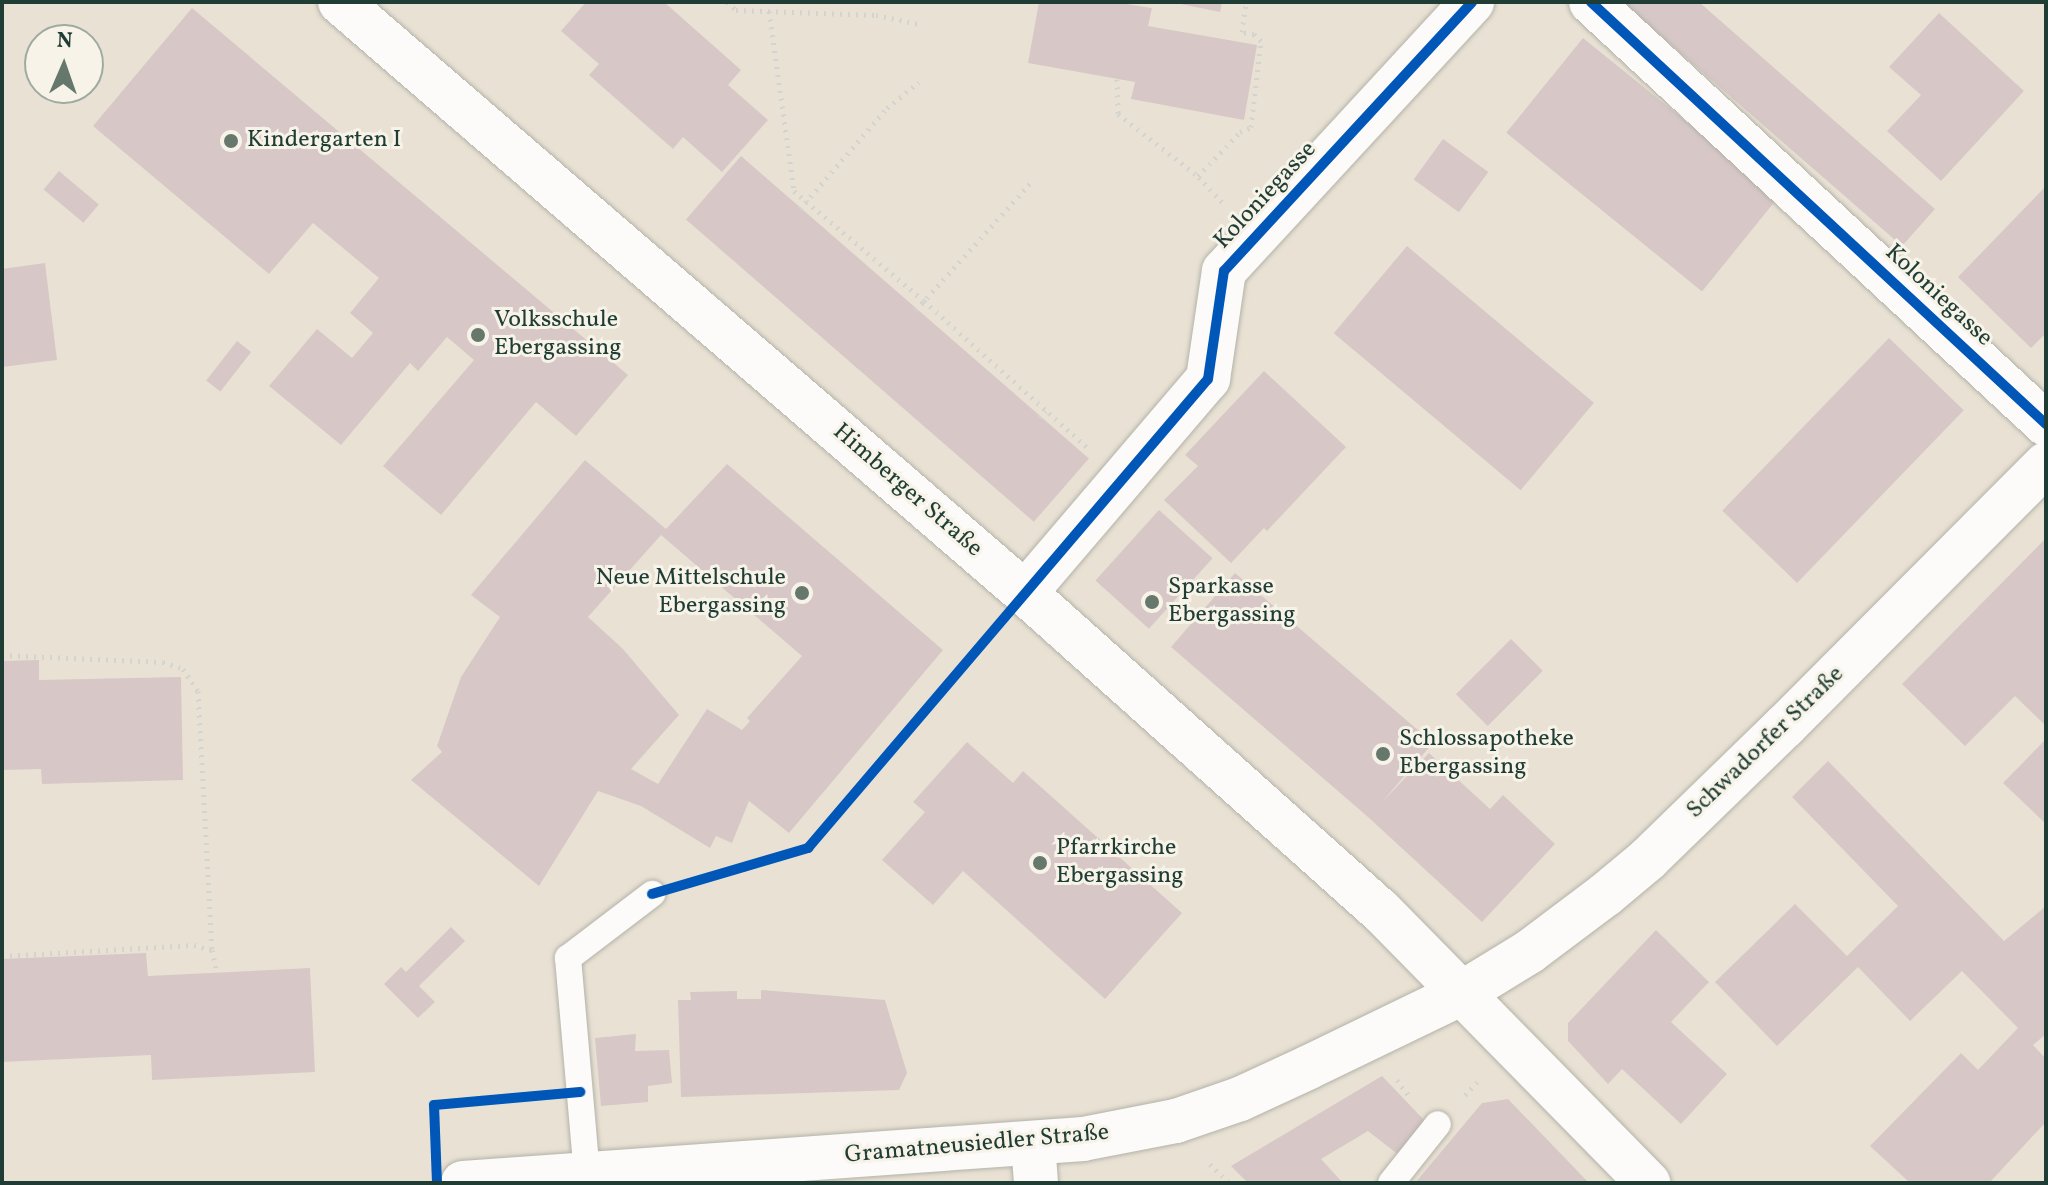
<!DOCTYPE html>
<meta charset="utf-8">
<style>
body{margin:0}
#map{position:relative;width:2048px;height:1185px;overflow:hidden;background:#e9e2d4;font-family:Vollkorn,serif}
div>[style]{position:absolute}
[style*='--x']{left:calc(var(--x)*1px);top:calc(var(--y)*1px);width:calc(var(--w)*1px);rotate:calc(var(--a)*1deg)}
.building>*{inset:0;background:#d7c8c7;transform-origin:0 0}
.path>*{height:5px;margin-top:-2.5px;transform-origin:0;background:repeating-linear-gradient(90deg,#d3d4cf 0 2px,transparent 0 8px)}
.roads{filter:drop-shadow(0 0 2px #b4b2a9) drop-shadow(0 0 2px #b4b2a9)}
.lane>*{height:26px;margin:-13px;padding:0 13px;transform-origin:13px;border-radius:13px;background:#fcfbf9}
.street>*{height:44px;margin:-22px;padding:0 22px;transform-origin:22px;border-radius:22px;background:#fcfbf9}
.secondary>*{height:44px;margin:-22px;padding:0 22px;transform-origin:22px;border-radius:22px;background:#fcfbf9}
.primary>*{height:44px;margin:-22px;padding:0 22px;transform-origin:22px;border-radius:22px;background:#fcfbf9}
.cycleway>*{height:10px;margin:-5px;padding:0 5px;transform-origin:5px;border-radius:5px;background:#0057b8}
.dots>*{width:22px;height:22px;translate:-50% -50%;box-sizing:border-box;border:4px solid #f7f3e8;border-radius:50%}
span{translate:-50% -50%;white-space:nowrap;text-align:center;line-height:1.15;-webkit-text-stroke:6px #f7f3e8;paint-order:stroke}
.poi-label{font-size:24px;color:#1f3d34}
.left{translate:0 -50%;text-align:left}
.right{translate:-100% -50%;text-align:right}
.street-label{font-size:24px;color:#1f3d34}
.frame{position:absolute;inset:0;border:4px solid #1f3d34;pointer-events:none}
.north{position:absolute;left:24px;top:24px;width:80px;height:80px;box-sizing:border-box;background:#f7f3e8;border:2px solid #a1aaa0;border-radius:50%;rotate:2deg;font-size:22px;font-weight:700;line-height:32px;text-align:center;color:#1f3d34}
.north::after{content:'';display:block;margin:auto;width:28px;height:36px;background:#66776c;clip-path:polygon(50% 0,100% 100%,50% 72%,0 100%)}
</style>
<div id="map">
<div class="building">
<div style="clip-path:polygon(586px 2px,664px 2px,741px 70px,728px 85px,768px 120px,722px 172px,683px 137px,673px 149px,589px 75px,599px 64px,561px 31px)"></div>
<div style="clip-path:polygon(1039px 2px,1114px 2px,1152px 8px,1148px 26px,1257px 45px,1244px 120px,1131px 99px,1135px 82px,1028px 63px)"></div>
<div style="clip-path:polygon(1171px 2px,1222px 2px,1220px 12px)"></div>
<div style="clip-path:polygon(1622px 2px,1699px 2px,1935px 209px,1902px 246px)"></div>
<div style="clip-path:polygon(192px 8px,628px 375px,576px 436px,536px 402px,441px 515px,383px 466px,474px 360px,447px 337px,418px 371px,410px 363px,341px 445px,269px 386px,317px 329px,352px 358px,373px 333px,350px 313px,379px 278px,313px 223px,269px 274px,93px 126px)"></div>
<div style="clip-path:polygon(1939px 13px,2024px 91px,1941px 181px,1887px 131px,1921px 95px,1889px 67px)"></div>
<div style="left:1583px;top:38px;width:252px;height:122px;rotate:39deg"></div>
<div style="left:1443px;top:139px;width:56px;height:50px;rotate:36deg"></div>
<div style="left:741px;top:156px;width:461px;height:84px;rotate:41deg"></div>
<div style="left:59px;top:171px;width:52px;height:24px;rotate:40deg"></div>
<div style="clip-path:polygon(2046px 186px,2046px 333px,2031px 348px,1958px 277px)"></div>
<div style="left:1407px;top:246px;width:244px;height:114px;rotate:40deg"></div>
<div style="clip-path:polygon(45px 263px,57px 360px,2px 367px,2px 269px)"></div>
<div style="left:1889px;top:338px;width:104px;height:240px;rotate:44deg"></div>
<div style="left:237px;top:341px;width:18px;height:50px;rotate:38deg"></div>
<div style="clip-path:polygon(1264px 371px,1346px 447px,1267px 531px,1264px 528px,1231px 563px,1164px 500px,1198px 466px,1185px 455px)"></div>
<div style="clip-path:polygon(evenodd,585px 460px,666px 529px,727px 464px,943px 650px,789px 833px,749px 801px,732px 843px,716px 836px,710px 848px,641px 806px,598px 791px,539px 886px,411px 780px,442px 752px,437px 746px,461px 677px,500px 617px,471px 595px,585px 460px,661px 535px,802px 656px,747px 718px,750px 721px,742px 730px,707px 709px,658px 784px,631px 769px,679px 715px,623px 649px,588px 617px,661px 535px)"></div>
<div style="left:1159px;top:510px;width:72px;height:95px;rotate:42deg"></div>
<div style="clip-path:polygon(2046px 538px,2046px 726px,2015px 696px,1965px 746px,1902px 684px)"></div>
<div style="clip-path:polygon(1235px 573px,1433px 743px,1382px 802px,1429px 753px,1490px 809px,1503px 795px,1555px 844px,1482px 922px,1368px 817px,1171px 647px)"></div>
<div style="left:1511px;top:639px;width:45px;height:78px;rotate:45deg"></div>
<div style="clip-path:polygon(39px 660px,39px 680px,181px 677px,183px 780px,42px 784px,41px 769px,2px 770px,2px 661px)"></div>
<div style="clip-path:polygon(2046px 739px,2046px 824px,2003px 783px)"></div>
<div style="clip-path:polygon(967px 742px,1013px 783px,1023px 771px,1182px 913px,1105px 999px,963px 871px,933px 905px,882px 860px,925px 812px,913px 802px)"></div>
<div style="clip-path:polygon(1828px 761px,2004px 941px,2046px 906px,2046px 1034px,2033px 1045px,2046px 1059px,2046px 1122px,1991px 1181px,1994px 1183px,1910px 1183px,1870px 1146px,1961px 1053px,1978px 1070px,2018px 1028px,1962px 971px,1910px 1021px,1858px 967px,1777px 1046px,1715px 982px,1795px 904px,1847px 956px,1898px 906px,1792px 797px)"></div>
<div style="clip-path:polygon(451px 927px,465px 941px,419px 986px,435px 1002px,418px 1018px,384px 984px,401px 967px,406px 972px)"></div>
<div style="clip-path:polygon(1656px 930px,1709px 982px,1671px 1022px,1727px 1074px,1681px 1124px,1622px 1069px,1608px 1084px,1568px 1041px,1568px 1023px)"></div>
<div style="clip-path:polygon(146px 953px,148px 976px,310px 968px,315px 1072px,152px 1080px,151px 1055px,2px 1062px,2px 959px)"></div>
<div style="clip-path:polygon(761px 990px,885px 1000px,907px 1073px,899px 1090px,681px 1097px,678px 1000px,691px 1000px,690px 992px,737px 991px,737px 999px,761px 999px)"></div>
<div style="clip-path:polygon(636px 1034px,635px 1051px,669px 1050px,672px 1083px,648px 1086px,648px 1102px,601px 1106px,595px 1038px)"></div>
<div style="clip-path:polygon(1382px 1076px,1427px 1123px,1400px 1156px,1368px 1131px,1321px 1159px,1343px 1183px,1248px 1183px,1231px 1166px)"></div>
<div style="clip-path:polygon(1508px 1099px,1589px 1183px,1415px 1183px,1482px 1103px)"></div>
</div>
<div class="path">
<div style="--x:727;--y:2;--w:12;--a:42"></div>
<div style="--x:736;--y:10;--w:140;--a:2"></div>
<div style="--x:876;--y:15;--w:44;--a:11.8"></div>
<div style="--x:769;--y:11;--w:182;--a:82.1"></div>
<div style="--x:794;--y:191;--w:170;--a:40.2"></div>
<div style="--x:924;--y:301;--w:219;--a:41.9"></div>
<div style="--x:1117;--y:79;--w:35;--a:88"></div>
<div style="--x:1118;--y:114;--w:101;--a:37.8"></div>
<div style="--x:1222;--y:202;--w:35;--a:-133"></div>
<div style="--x:1198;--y:176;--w:61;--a:-46.3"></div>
<div style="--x:1240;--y:132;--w:12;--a:-24"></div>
<div style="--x:1251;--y:127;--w:87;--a:-83.4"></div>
<div style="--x:1261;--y:41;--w:10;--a:-135"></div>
<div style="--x:1254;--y:34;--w:12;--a:-171"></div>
<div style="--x:1242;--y:32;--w:30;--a:-82"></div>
<div style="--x:800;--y:209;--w:133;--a:-49.3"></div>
<div style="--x:887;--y:108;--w:41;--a:-39.1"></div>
<div style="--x:916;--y:310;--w:173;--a:-48"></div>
<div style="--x:1039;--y:417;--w:9;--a:-41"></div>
<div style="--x:2;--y:655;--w:161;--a:2.5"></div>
<div style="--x:163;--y:662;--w:21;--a:19"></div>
<div style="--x:183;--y:669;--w:27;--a:56"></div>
<div style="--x:198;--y:691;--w:259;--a:86.9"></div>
<div style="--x:2;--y:956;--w:192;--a:-3.3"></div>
<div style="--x:194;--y:945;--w:19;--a:16"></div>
<div style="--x:212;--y:950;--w:24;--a:78"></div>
<div style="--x:1397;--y:1080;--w:21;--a:53"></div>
<div style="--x:1465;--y:1095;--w:22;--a:-47"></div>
<div style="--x:1210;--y:1164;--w:27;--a:45"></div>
</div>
<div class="roads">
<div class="lane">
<div style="--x:587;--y:1175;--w:218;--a:-95"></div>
<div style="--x:568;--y:958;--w:106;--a:-37.3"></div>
<div style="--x:1391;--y:1183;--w:75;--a:-51.5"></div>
</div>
<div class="street">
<div style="--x:1591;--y:2;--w:621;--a:42.85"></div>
<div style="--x:1025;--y:593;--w:282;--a:-49.5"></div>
<div style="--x:1208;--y:379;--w:109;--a:-81.6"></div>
<div style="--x:1224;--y:271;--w:366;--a:-47.3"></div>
<div style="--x:1033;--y:1143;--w:40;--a:85.7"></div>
</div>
<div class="secondary">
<div style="--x:463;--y:1183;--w:622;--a:-4.06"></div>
<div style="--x:1083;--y:1139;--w:95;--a:-11"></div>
<div style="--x:1176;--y:1121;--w:68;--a:-19"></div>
<div style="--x:1240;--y:1099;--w:74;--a:-24.8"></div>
<div style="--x:1307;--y:1068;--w:172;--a:-25.8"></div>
<div style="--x:1462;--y:993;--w:79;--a:-31.5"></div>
<div style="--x:1529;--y:952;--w:95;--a:-36.9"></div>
<div style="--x:1605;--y:895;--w:56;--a:-39.9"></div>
<div style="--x:1648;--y:859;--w:191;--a:-44.2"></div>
<div style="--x:1785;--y:726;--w:370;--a:-45.1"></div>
</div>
<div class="primary">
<div style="--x:340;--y:2;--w:905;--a:40.79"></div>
<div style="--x:1025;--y:593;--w:476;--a:41.8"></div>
<div style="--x:1380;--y:910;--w:383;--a:45.5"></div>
</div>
</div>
<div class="cycleway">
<div style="--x:1591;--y:2;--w:621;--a:42.85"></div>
<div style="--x:652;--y:894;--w:163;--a:-16.4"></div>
<div style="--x:808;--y:848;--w:616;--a:-49.54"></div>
<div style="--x:1208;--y:379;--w:109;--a:-81.6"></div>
<div style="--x:1224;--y:271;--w:366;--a:-47.3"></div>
<div style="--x:437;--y:1183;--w:78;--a:-92.2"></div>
<div style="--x:434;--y:1105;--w:147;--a:-5.1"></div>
</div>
<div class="dots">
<div style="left:231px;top:141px;background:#66776c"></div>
<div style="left:478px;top:335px;background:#66776c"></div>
<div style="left:802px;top:593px;background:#66776c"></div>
<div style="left:1152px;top:602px;background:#66776c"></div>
<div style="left:1383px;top:754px;background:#66776c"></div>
<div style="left:1040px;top:863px;background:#66776c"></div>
</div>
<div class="poi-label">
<span class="left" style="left:247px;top:141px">Kindergarten I</span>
<span class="left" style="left:494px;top:335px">Volksschule<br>Ebergassing</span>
<span class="right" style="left:786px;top:593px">Neue Mittelschule<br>Ebergassing</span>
<span class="left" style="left:1168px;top:602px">Sparkasse<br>Ebergassing</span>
<span class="left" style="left:1399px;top:754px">Schlossapotheke<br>Ebergassing</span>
<span class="left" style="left:1056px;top:863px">Pfarrkirche<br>Ebergassing</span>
</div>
<div class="street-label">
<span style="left:1266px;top:196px;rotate:-47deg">Koloniegasse</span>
<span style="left:1938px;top:296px;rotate:43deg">Koloniegasse</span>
<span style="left:907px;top:491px;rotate:41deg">Himberger Straße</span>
<span style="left:1766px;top:743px;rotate:-44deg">Schwadorfer Straße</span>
<span style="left:977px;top:1145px;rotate:-5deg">Gramatneusiedler Straße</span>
</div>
<div class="frame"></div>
<div class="north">N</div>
</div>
